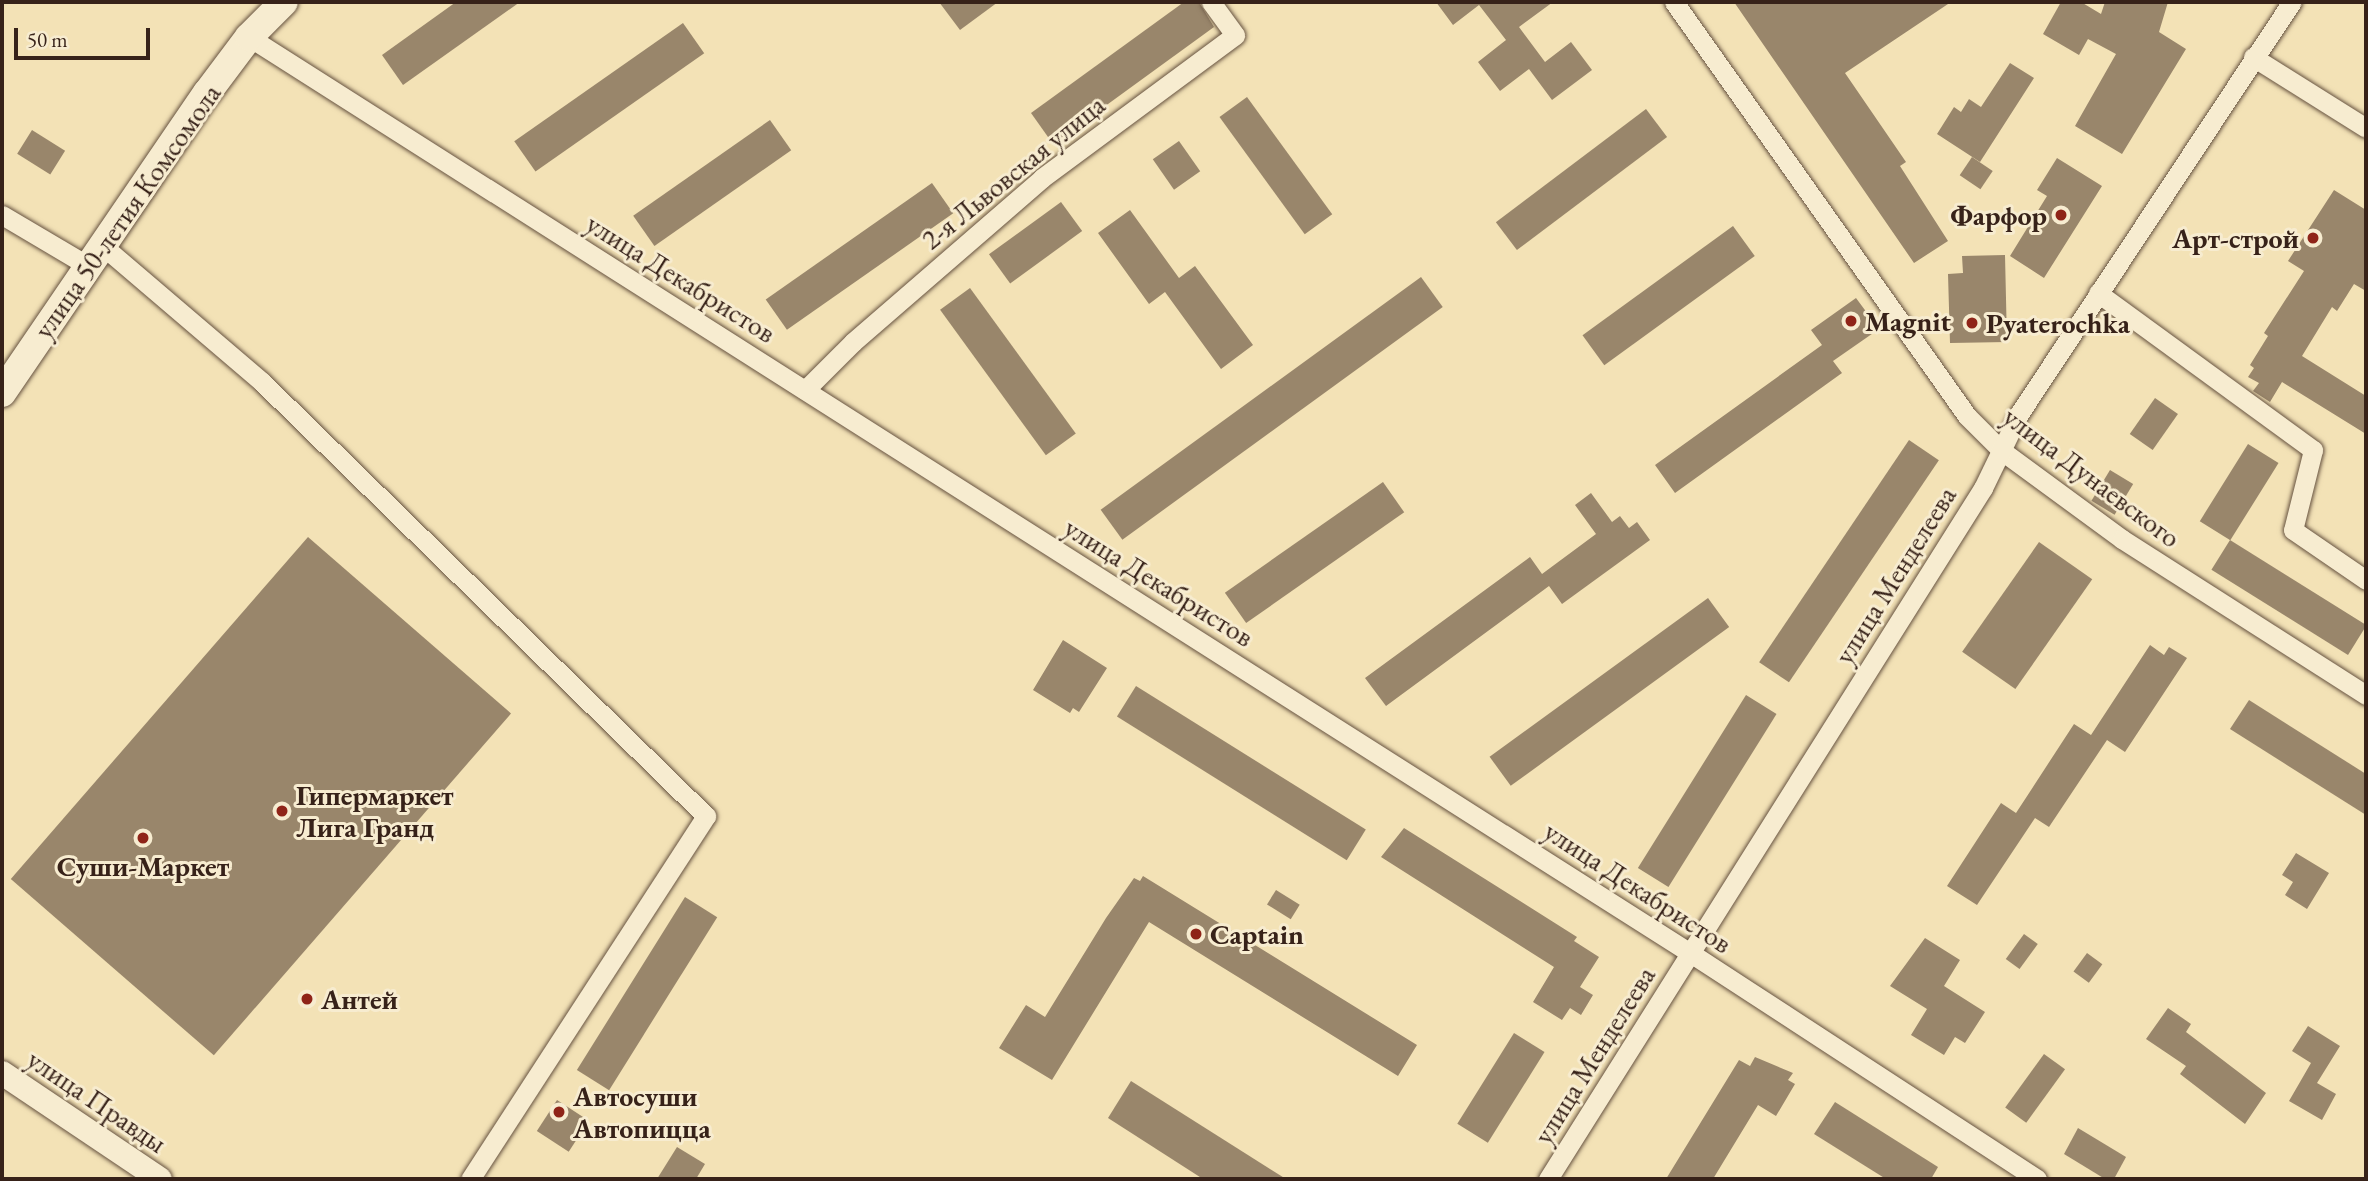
<!DOCTYPE html>
<meta charset="utf-8">
<style>
body{margin:0}
#map{position:relative;width:2368px;height:1181px;overflow:hidden;background:#f3e2b6;font-family:"EB Garamond",serif}
div>[style]{position:absolute}
[style*='--x']{left:calc(var(--x)*1px);top:calc(var(--y)*1px);width:calc(var(--w)*1px);rotate:calc(var(--a)*1deg)}
.building>*{inset:0;background:#99866b;transform-origin:0 0}
.roads{filter:drop-shadow(0 0 2px #665240) drop-shadow(0 0 2px #665240)}
.minor>*{height:19px;margin:-9.5px;padding:0 9.5px;transform-origin:9.5px;border-radius:9.5px;background:#f7ecd0}
.tertiary>*{height:24px;margin:-12px;padding:0 12px;transform-origin:12px;border-radius:12px;background:#f7ecd0}
.secondary>*{height:28px;margin:-14px;padding:0 14px;transform-origin:14px;border-radius:14px;background:#f7ecd0}
.dots>*{width:19px;height:19px;translate:-50% -50%;box-sizing:border-box;border:4px solid #f7ecd0;border-radius:50%}
span{translate:-50% -50%;white-space:nowrap;text-align:center;line-height:1.15;-webkit-text-stroke:6px #f7ecd0;paint-order:stroke}
.street-label{font-size:28px;color:#372219}
.poi-label{font-size:28px;color:#372219;font-weight:700}
.right{translate:-100% -50%;text-align:right}
.left{translate:0 -50%;text-align:left}
.frame{position:absolute;inset:0;border:4px solid #372219;pointer-events:none}
.scale{position:absolute;left:14px;top:28px;width:136px;height:32px;box-sizing:border-box;border:4px solid #372219;border-top:0;padding-left:9px;font-size:21px;line-height:24px;white-space:nowrap;color:#372219;-webkit-text-stroke:5px #f7ecd0;paint-order:stroke}
</style>
<div id="map">
<div class="building">
<div style="clip-path:polygon(456px 2px,520px 2px,403px 85px,382px 55px)"></div>
<div style="clip-path:polygon(939px 2px,998px 2px,960px 30px)"></div>
<div style="clip-path:polygon(1184px 2px,1199px 2px,1214px 27px,1053px 144px,1031px 113px)"></div>
<div style="clip-path:polygon(1436px 2px,1553px 2px,1519px 27px,1545px 62px,1571px 42px,1592px 70px,1552px 100px,1529px 69px,1500px 91px,1478px 62px,1506px 40px,1479px 5px,1453px 25px)"></div>
<div style="clip-path:polygon(1734px 2px,1951px 2px,1845px 73px,1906px 162px,1900px 166px,1948px 241px,1914px 263px)"></div>
<div style="clip-path:polygon(2061px 2px,2081px 2px,2101px 14px,2105px 2px,2168px 2px,2159px 32px,2186px 49px,2122px 154px,2075px 126px,2116px 54px,2088px 39px,2079px 55px,2043px 34px)"></div>
<div style="left:683px;top:23px;width:37px;height:206px;rotate:55deg"></div>
<div style="clip-path:polygon(2010px 63px,2034px 78px,1980px 162px,1937px 134px,1954px 107px,1961px 112px,1969px 99px,1981px 107px)"></div>
<div style="left:1247px;top:97px;width:145px;height:34px;rotate:54deg"></div>
<div style="left:1646px;top:109px;width:35px;height:188px;rotate:53deg"></div>
<div style="left:770px;top:120px;width:37px;height:167px;rotate:55deg"></div>
<div style="left:32px;top:130px;width:39px;height:28px;rotate:32deg"></div>
<div style="left:1179px;top:141px;width:37px;height:32px;rotate:55deg"></div>
<div style="left:1972px;top:157px;width:25px;height:22px;rotate:34deg"></div>
<div style="clip-path:polygon(2057px 158px,2102px 186px,2044px 278px,2010px 256px,2047px 196px,2037px 190px)"></div>
<div style="left:932px;top:183px;width:37px;height:203px;rotate:55deg"></div>
<div style="clip-path:polygon(2334px 190px,2366px 210px,2366px 291px,2354px 284px,2337px 311px,2332px 307px,2302px 356px,2366px 396px,2366px 434px,2282px 382px,2270px 402px,2253px 391px,2259px 383px,2248px 377px,2254px 368px,2250px 365px,2268px 336px,2264px 333px,2304px 271px,2288px 261px)"></div>
<div style="left:1061px;top:202px;width:36px;height:89px;rotate:54deg"></div>
<div style="clip-path:polygon(1130px 210px,1179px 278px,1195px 266px,1253px 345px,1221px 369px,1165px 292px,1149px 304px,1098px 233px)"></div>
<div style="left:1733px;top:226px;width:37px;height:186px;rotate:54deg"></div>
<div style="clip-path:polygon(2005px 255px,2007px 342px,1950px 343px,1948px 274px,1963px 273px,1962px 256px)"></div>
<div style="left:1421px;top:277px;width:37px;height:396px;rotate:54deg"></div>
<div style="left:970px;top:288px;width:180px;height:37px;rotate:54deg"></div>
<div style="clip-path:polygon(1856px 298px,1879px 329px,1833px 361px,1842px 373px,1675px 493px,1655px 465px,1822px 345px,1811px 330px)"></div>
<div style="left:2155px;top:398px;width:28px;height:44px;rotate:35deg"></div>
<div style="left:1909px;top:440px;width:36px;height:268px;rotate:34deg"></div>
<div style="left:2248px;top:444px;width:36px;height:91px;rotate:32deg"></div>
<div style="left:2110px;top:470px;width:27px;height:36px;rotate:31deg"></div>
<div style="left:1383px;top:482px;width:37px;height:193px;rotate:55deg"></div>
<div style="clip-path:polygon(1591px 493px,1612px 522px,1620px 516px,1629px 528px,1637px 522px,1650px 540px,1562px 604px,1549px 586px,1386px 706px,1365px 678px,1530px 557px,1542px 574px,1596px 534px,1575px 505px)"></div>
<div style="left:308px;top:537px;width:269px;height:453px;rotate:41deg"></div>
<div style="left:2230px;top:540px;width:161px;height:35px;rotate:32deg"></div>
<div style="left:2039px;top:542px;width:65px;height:134px;rotate:35deg"></div>
<div style="left:1708px;top:598px;width:36px;height:270px;rotate:54deg"></div>
<div style="clip-path:polygon(1063px 640px,1107px 668px,1079px 712px,1073px 708px,1070px 713px,1033px 690px)"></div>
<div style="clip-path:polygon(2150px 645px,2164px 655px,2169px 647px,2187px 658px,2125px 752px,2107px 740px,2049px 827px,2035px 818px,1977px 905px,1947px 886px,2001px 803px,2016px 813px,2074px 724px,2091px 735px)"></div>
<div style="left:1136px;top:686px;width:271px;height:36px;rotate:32deg"></div>
<div style="left:1746px;top:695px;width:36px;height:204px;rotate:32deg"></div>
<div style="clip-path:polygon(2249px 700px,2366px 774px,2366px 815px,2230px 729px)"></div>
<div style="clip-path:polygon(1404px 828px,1577px 937px,1574px 941px,1599px 957px,1580px 987px,1593px 995px,1581px 1015px,1570px 1008px,1562px 1020px,1533px 1002px,1554px 967px,1381px 857px)"></div>
<div style="clip-path:polygon(2296px 853px,2329px 873px,2307px 909px,2285px 895px,2293px 882px,2282px 875px)"></div>
<div style="clip-path:polygon(1143px 876px,1417px 1045px,1398px 1076px,1149px 922px,1052px 1080px,999px 1048px,1026px 1005px,1045px 1017px,1106px 918px,1134px 878px,1140px 881px)"></div>
<div style="left:1276px;top:890px;width:28px;height:17px;rotate:32deg"></div>
<div style="left:685px;top:897px;width:38px;height:204px;rotate:32deg"></div>
<div style="left:2024px;top:934px;width:17px;height:31px;rotate:36deg"></div>
<div style="clip-path:polygon(1925px 938px,1960px 960px,1944px 986px,1985px 1012px,1965px 1043px,1955px 1037px,1944px 1055px,1911px 1035px,1927px 1009px,1890px 986px)"></div>
<div style="left:2087px;top:953px;width:19px;height:23px;rotate:36deg"></div>
<div style="clip-path:polygon(2168px 1008px,2191px 1024px,2186px 1032px,2266px 1093px,2245px 1124px,2180px 1074px,2186px 1066px,2146px 1039px)"></div>
<div style="clip-path:polygon(2308px 1026px,2340px 1046px,2317px 1083px,2336px 1094px,2322px 1120px,2289px 1101px,2311px 1063px,2292px 1051px)"></div>
<div style="left:1514px;top:1033px;width:36px;height:107px;rotate:32deg"></div>
<div style="left:2044px;top:1054px;width:26px;height:66px;rotate:36deg"></div>
<div style="clip-path:polygon(1755px 1057px,1793px 1073px,1788px 1080px,1795px 1084px,1776px 1116px,1758px 1105px,1713px 1179px,1666px 1179px,1739px 1060px,1750px 1066px)"></div>
<div style="clip-path:polygon(1131px 1081px,1286px 1179px,1203px 1179px,1108px 1118px)"></div>
<div style="left:557px;top:1100px;width:38px;height:37px;rotate:33deg"></div>
<div style="clip-path:polygon(1835px 1102px,1938px 1167px,1931px 1179px,1886px 1179px,1814px 1134px)"></div>
<div style="clip-path:polygon(2078px 1128px,2126px 1157px,2114px 1179px,2105px 1179px,2064px 1154px)"></div>
<div style="clip-path:polygon(677px 1147px,705px 1164px,696px 1179px,657px 1179px)"></div>
</div>
<div class="roads">
<div class="minor">
<div style="--x:1674;--y:2;--w:507;--a:54.71"></div>
<div style="--x:1967;--y:416;--w:49;--a:45"></div>
<div style="--x:2002;--y:451;--w:149;--a:36.3"></div>
<div style="--x:2122;--y:539;--w:290;--a:32.6"></div>
<div style="--x:249;--y:37;--w:1710;--a:32.44"></div>
<div style="--x:1692;--y:954;--w:412;--a:33.1"></div>
<div style="--x:2253;--y:57;--w:133;--a:32.1"></div>
<div style="--x:2;--y:215;--w:102;--a:30.6"></div>
<div style="--x:104;--y:247;--w:208;--a:40.5"></div>
<div style="--x:262;--y:382;--w:621;--a:44.35"></div>
<div style="--x:706;--y:816;--w:433;--a:123"></div>
<div style="--x:2098;--y:293;--w:266;--a:36.1"></div>
<div style="--x:2313;--y:450;--w:82;--a:104"></div>
<div style="--x:2293;--y:530;--w:88;--a:34.4"></div>
<div style="--x:805;--y:390;--w:68;--a:-45"></div>
<div style="--x:853;--y:342;--w:250;--a:-40.9"></div>
<div style="--x:1042;--y:178;--w:240;--a:-36.5"></div>
<div style="--x:1235;--y:35;--w:41;--a:-126"></div>
<div style="--x:1548;--y:1179;--w:817;--a:-57.81"></div>
<div style="--x:1983;--y:488;--w:82;--a:-64.1"></div>
<div style="--x:2019;--y:414;--w:494;--a:-56.5"></div>
</div>
<div class="tertiary">
<div style="--x:2;--y:1073;--w:190;--a:33.9"></div>
</div>
<div class="secondary">
<div style="--x:2;--y:393;--w:363;--a:-55.7"></div>
<div style="--x:207;--y:93;--w:70;--a:-53.1"></div>
<div style="--x:249;--y:37;--w:49;--a:-45"></div>
</div>
</div>
<div class="dots">
<div style="left:2061px;top:215px;background:#8f2418"></div>
<div style="left:2313px;top:238px;background:#8f2418"></div>
<div style="left:1851px;top:321px;background:#8f2418"></div>
<div style="left:1972px;top:323px;background:#8f2418"></div>
<div style="left:282px;top:811px;background:#8f2418"></div>
<div style="left:143px;top:838px;background:#8f2418"></div>
<div style="left:1196px;top:934px;background:#8f2418"></div>
<div style="left:307px;top:999px;background:#8f2418"></div>
<div style="left:559px;top:1112px;background:#8f2418"></div>
</div>
<div class="street-label">
<span style="left:1013px;top:172px;rotate:-39deg">2-я Львовская улица</span>
<span style="left:127px;top:211px;rotate:-55deg">улица 50-летия Комсомола</span>
<span style="left:681px;top:278px;rotate:32deg">улица Декабристов</span>
<span style="left:2092px;top:477px;rotate:37deg">улица Дунаевского</span>
<span style="left:1895px;top:575px;rotate:-58deg">улица Менделеева</span>
<span style="left:1159px;top:582px;rotate:32deg">улица Декабристов</span>
<span style="left:1638px;top:887px;rotate:33deg">улица Декабристов</span>
<span style="left:1594px;top:1055px;rotate:-58deg">улица Менделеева</span>
<span style="left:97px;top:1101px;rotate:34deg">улица Правды</span>
</div>
<div class="poi-label">
<span class="right" style="left:2047px;top:215px">Фарфор</span>
<span class="right" style="left:2299px;top:238px">Арт-строй</span>
<span class="left" style="left:1865px;top:321px">Magnit</span>
<span class="left" style="left:1986px;top:323px">Pyaterochka</span>
<span class="left" style="left:296px;top:811px">Гипермаркет<br>Лига Гранд</span>
<span style="left:143px;top:866px">Суши-Маркет</span>
<span class="left" style="left:1210px;top:934px">Captain</span>
<span class="left" style="left:321px;top:999px">Антей</span>
<span class="left" style="left:573px;top:1112px">Автосуши<br>Автопицца</span>
</div>
<div class="frame"></div>
<div class="scale">50 m</div>
</div>
